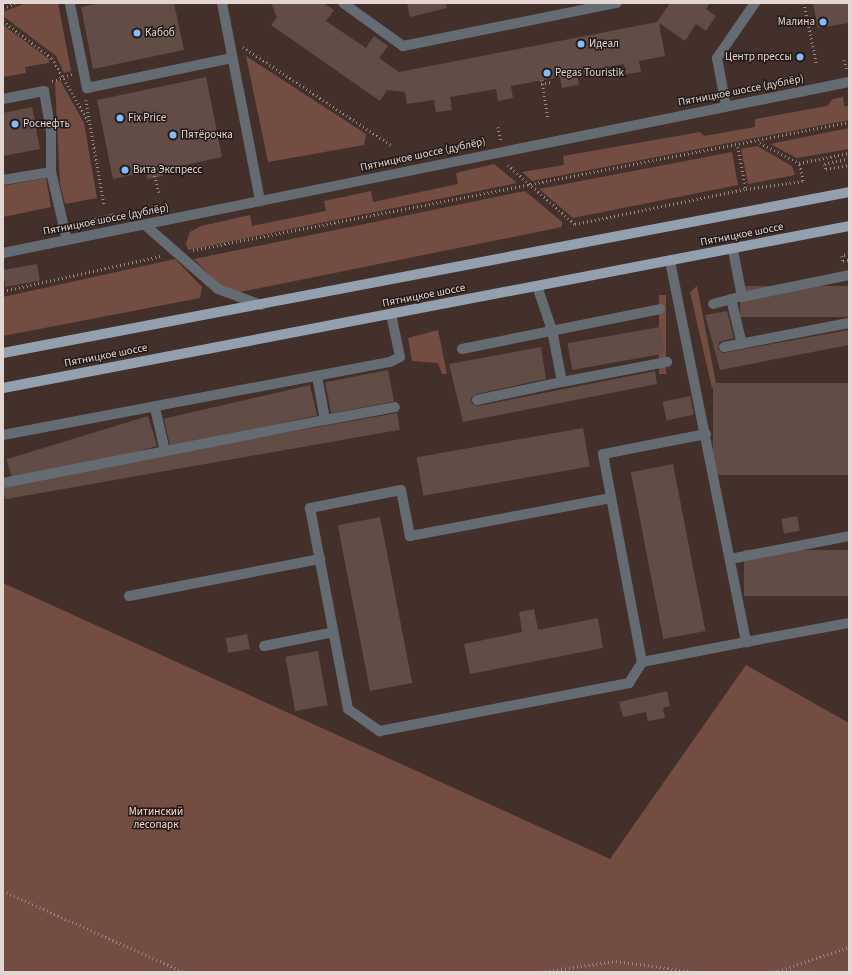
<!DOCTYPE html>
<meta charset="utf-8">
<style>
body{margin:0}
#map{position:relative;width:852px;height:975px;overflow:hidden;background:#43302a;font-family:"Source Sans 3",sans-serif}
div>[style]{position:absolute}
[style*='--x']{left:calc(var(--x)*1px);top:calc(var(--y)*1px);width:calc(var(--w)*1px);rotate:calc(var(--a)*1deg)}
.green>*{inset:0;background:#744d42;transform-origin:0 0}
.building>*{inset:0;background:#614c46;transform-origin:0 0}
.path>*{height:2.5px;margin-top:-1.25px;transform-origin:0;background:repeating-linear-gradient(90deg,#988883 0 1px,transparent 0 4px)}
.minor>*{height:10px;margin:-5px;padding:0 5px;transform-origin:5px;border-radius:5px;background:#656b72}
.major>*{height:10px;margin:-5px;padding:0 5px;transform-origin:5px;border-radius:5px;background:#93a0af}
.dots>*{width:11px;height:11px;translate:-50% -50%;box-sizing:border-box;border:2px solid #231a18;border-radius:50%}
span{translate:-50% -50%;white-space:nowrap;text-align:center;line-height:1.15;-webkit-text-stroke:3px #231a18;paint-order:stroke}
.poi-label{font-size:11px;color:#e2d5d2}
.right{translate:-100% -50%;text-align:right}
.left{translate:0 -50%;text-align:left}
.street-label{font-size:11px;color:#e2d5d2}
.park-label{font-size:11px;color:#fbd9cf}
.frame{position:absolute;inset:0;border:4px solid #e2d5d2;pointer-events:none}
</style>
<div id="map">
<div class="green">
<div style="clip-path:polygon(26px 3px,58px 3px,71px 71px,64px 73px,56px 56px,3px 16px,3px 12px)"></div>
<div style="clip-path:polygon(3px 25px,49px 59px,49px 63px,25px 67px,26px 73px,3px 77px)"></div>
<div style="clip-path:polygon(246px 56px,366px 134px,364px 145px,268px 162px)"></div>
<div style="clip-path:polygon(60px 80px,84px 123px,97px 198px,65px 204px,60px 184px,55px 82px)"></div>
<div style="clip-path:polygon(843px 97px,844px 106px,849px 106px,849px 120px,532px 181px,522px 172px,564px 165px,563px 156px,700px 132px,704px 136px,755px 127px,755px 119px,827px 106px,833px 99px)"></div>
<div style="clip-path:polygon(849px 128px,849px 149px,797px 158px,770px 144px)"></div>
<div style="clip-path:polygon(757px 146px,792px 166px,795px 175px,748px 184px,741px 149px)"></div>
<div style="clip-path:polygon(732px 152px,738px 185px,573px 218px,539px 189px)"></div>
<div style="clip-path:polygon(494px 164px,517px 183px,188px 250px,186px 243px,190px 232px,201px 226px,250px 215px,252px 226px,326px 211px,324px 201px,371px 191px,373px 202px,458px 184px,456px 173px)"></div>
<div style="clip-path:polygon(46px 178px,51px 207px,3px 217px,3px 186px)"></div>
<div style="clip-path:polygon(525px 191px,562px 222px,562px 227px,235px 293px,221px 287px,194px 259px)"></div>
<div style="clip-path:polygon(114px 213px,116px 221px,82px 228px,74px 223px)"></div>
<div style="clip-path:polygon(175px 259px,202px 287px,200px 298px,3px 336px,3px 297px)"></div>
<div style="clip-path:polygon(697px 286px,717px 388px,712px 388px,690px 292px)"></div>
<div style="left:659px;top:295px;width:7px;height:79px"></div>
<div style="clip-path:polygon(438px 330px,447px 374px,442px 374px,438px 363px,412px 361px,408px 338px)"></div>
<div style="clip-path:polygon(3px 583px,610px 859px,746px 665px,849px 723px,849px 972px,3px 972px)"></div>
</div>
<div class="building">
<div style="clip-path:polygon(101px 3px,174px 3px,184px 50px,93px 69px,81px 7px)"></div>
<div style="clip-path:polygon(271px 3px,323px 3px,334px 10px,326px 21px,366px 48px,374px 36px,388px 46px,379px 58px,399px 72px,657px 22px,670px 3px,710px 3px,706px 9px,716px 16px,706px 31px,696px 24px,685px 41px,659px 23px,665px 56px,639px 61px,641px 72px,626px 74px,624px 64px,577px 73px,579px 85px,571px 86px,562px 88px,560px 77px,511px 86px,513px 98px,498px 101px,496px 89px,450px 97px,452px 110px,436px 112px,434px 100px,407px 104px,405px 92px,387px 90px,380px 101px,271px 25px,277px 17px)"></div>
<div style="clip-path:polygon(407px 3px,446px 3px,447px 8px,410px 17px)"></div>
<div style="clip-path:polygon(813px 3px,849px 3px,849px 23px,818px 28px)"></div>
<div style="clip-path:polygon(206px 77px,222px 157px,161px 170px,163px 176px,147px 179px,146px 172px,113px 179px,97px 100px)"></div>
<div style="clip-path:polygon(32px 107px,40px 149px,3px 156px,3px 113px)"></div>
<div style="left:37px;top:264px;width:17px;height:35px;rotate:80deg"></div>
<div style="left:849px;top:286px;width:31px;height:109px;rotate:90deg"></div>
<div style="clip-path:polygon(727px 311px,734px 338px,719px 342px,718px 349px,722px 353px,849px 330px,849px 345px,720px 370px,705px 315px)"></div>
<div style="left:660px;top:327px;width:27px;height:94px;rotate:80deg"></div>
<div style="clip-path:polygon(541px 347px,546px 379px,476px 394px,471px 398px,472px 404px,478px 406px,655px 371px,657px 384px,463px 422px,449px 364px)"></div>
<div style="left:388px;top:370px;width:32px;height:64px;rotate:79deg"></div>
<div style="left:849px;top:383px;width:92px;height:136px;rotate:90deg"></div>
<div style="left:310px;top:385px;width:31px;height:150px;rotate:77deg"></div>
<div style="left:690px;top:396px;width:19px;height:28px;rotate:78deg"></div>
<div style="left:397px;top:413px;width:17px;height:401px;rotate:80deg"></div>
<div style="left:148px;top:416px;width:31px;height:148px;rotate:73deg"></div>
<div style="left:583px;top:428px;width:39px;height:169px;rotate:80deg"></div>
<div style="left:673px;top:464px;width:170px;height:43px;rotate:79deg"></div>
<div style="left:797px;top:516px;width:15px;height:16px;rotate:79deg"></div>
<div style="left:380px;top:517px;width:169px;height:43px;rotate:79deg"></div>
<div style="left:849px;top:550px;width:46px;height:105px;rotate:90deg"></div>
<div style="clip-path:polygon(534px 609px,538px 630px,598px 618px,603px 648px,470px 674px,464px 644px,522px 632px,519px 612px)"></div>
<div style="left:247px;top:634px;width:15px;height:22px;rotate:79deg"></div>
<div style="left:318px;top:651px;width:55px;height:33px;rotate:80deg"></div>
<div style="clip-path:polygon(667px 691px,670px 706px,663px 708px,665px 718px,648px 721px,646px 712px,623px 717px,619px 702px)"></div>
</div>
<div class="path">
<div style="--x:804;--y:3;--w:63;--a:78.2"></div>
<div style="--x:3;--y:8;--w:14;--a:-21"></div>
<div style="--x:3;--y:21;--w:61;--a:37.1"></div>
<div style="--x:52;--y:58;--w:76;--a:60.1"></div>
<div style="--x:243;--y:47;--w:178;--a:33.5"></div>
<div style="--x:844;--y:60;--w:9;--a:72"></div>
<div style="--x:542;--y:80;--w:38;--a:81"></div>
<div style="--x:52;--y:81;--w:21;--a:-19"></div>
<div style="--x:541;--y:84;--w:10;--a:-11"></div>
<div style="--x:86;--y:100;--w:106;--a:80.2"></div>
<div style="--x:498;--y:127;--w:13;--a:77"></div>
<div style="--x:760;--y:143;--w:44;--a:27.1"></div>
<div style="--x:738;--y:147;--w:43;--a:79.2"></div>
<div style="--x:849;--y:159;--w:25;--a:168"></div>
<div style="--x:825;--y:164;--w:5;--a:79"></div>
<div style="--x:826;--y:169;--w:23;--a:-10"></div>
<div style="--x:508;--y:165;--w:89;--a:41.4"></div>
<div style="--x:575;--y:224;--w:175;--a:-11.6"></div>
<div style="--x:746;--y:189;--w:58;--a:-8"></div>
<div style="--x:803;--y:181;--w:18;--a:-103"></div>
<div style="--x:799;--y:163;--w:51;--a:-11.3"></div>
<div style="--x:154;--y:172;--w:21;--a:76"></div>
<div style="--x:193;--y:250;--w:668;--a:-11.04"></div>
<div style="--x:849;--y:254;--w:7;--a:164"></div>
<div style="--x:842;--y:256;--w:5;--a:79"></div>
<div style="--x:843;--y:261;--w:6;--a:-9"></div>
<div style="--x:3;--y:291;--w:162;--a:-12.5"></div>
<div style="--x:3;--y:891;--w:198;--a:24.1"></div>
<div style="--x:782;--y:971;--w:67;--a:0.9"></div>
<div style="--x:541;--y:972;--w:76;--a:-8.3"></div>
<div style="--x:616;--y:961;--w:80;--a:7.9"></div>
<div style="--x:764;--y:972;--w:14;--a:-4"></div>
<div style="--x:778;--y:971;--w:75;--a:-18.7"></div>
</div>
<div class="minor">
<div style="--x:222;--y:3;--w:202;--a:79.1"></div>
<div style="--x:343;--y:3;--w:74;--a:35.6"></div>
<div style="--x:403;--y:46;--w:218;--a:-11.4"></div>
<div style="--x:70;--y:4;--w:86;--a:78.6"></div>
<div style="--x:87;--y:88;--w:148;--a:-11.7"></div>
<div style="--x:3;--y:99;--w:42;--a:-11"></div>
<div style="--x:44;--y:91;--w:42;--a:80.3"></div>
<div style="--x:51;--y:132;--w:40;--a:90"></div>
<div style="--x:51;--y:172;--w:70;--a:76.8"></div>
<div style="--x:726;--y:106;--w:49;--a:-100.6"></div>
<div style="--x:717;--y:58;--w:67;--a:-55.4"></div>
<div style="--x:3;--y:180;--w:49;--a:-9.5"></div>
<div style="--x:145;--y:225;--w:97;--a:41.2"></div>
<div style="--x:218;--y:289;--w:46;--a:20.4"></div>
<div style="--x:733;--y:250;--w:48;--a:79.2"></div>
<div style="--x:742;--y:297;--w:109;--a:-11.6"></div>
<div style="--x:3;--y:253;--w:863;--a:-11.43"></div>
<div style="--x:670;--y:261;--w:389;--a:78.7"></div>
<div style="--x:746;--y:642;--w:105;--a:-10.5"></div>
<div style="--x:537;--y:286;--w:46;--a:71.2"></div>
<div style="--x:552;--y:330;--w:53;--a:79.1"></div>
<div style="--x:562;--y:382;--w:107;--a:-10.8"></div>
<div style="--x:731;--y:299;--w:46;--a:76.3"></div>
<div style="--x:713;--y:304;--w:24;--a:-15"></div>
<div style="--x:724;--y:347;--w:127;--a:-10.9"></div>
<div style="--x:462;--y:349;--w:202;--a:-11.4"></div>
<div style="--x:477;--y:400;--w:87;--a:-12"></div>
<div style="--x:155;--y:408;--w:44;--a:76.9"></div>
<div style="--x:325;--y:420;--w:71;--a:-10.5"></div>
<div style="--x:706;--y:434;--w:105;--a:169"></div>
<div style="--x:603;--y:454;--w:212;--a:79.4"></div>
<div style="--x:642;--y:662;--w:106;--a:-10.9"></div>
<div style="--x:3;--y:435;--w:394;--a:-10.7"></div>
<div style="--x:390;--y:362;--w:11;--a:-27"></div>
<div style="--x:400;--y:357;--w:44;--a:-101.8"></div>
<div style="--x:3;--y:483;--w:328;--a:-11.1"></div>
<div style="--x:325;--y:420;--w:45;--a:-100.3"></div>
<div style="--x:611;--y:498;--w:205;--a:169.3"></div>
<div style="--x:410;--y:536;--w:47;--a:-101.1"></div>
<div style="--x:401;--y:490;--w:93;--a:168.8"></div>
<div style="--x:310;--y:508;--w:205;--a:79.3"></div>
<div style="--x:348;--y:709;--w:39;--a:35"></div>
<div style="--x:380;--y:731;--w:254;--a:-10.9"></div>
<div style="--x:629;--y:683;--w:25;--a:-58"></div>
<div style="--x:730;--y:559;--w:121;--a:-10.9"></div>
<div style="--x:129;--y:596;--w:195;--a:-11"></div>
<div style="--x:264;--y:646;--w:71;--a:-11.3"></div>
</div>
<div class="major">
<div style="--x:3;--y:353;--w:861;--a:-10.77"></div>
<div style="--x:3;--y:388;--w:861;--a:-10.84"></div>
</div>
<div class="dots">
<div style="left:823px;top:22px;background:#82bcfa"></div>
<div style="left:137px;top:33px;background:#82bcfa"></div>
<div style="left:581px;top:44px;background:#82bcfa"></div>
<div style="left:800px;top:57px;background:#82bcfa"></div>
<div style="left:547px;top:73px;background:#82bcfa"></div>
<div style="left:120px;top:118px;background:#82bcfa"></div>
<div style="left:15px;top:124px;background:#82bcfa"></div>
<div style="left:173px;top:135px;background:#82bcfa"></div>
<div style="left:125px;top:170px;background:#82bcfa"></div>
</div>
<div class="poi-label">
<span class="right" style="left:815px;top:22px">Малина</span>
<span class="left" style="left:145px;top:33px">Кабоб</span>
<span class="left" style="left:589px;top:44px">Идеал</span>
<span class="right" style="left:792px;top:57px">Центр прессы</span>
<span class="left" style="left:555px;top:73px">Pegas Touristik</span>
<span class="left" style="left:128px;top:118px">Fix Price</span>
<span class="left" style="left:23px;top:124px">Роснефть</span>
<span class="left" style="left:181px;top:135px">Пятёрочка</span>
<span class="left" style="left:133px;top:170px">Вита Экспресс</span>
</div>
<div class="street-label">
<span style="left:741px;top:91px;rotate:-11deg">Пятницкое шоссе (дублёр)</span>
<span style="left:423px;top:155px;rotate:-12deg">Пятницкое шоссе (дублёр)</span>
<span style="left:106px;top:220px;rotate:-11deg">Пятницкое шоссе (дублёр)</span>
<span style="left:742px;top:235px;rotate:-11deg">Пятницкое шоссе</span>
<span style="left:424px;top:296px;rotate:-11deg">Пятницкое шоссе</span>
<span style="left:106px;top:356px;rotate:-11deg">Пятницкое шоссе</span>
</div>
<div class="park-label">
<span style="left:156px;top:819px">Митинский<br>лесопарк</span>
</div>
<div class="frame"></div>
</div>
